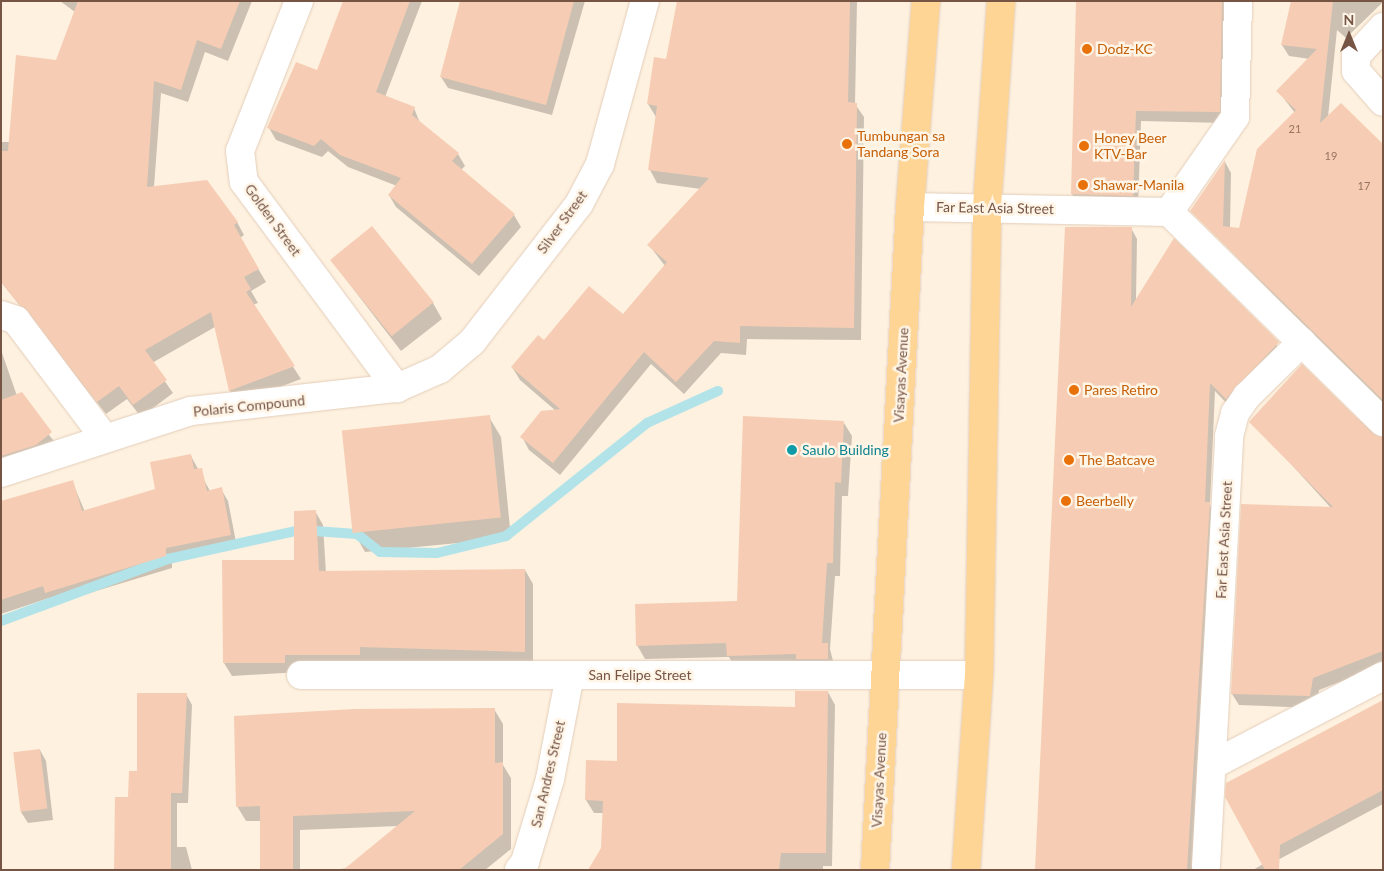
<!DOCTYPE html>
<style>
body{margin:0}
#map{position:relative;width:1384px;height:871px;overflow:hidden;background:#fef1df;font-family:Lato,sans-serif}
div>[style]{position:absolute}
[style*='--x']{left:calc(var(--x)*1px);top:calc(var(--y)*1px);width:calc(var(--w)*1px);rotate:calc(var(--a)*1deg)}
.shadow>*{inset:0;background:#0003}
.stream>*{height:10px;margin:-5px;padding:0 5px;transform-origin:5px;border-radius:5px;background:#b2e3e9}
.building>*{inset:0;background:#f6cdb4;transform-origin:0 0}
.roads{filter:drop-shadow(0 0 1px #e3cdba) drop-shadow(0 0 1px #e3cdba)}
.minor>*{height:28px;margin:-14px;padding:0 14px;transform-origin:14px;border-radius:14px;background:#fff}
.major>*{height:28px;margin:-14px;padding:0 14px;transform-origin:14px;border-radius:14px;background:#ffd595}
.dots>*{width:14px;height:14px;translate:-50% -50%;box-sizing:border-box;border:2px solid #fff5e7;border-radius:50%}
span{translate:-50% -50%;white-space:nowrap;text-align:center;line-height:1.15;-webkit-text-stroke:5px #fff5e7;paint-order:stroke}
.number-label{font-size:11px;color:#977361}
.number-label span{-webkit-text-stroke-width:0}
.food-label{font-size:14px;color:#c56008}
.left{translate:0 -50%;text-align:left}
.street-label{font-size:14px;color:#775545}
.culture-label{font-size:14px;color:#0d838f}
.frame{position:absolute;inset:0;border:2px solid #775545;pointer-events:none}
.north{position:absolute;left:1324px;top:10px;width:50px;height:50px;-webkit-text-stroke:4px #fff5e7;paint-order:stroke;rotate:0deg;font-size:14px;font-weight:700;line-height:20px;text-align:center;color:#775545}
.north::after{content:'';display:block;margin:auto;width:18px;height:22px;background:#775545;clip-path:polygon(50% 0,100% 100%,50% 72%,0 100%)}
</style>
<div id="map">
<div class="shadow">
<div style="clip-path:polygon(60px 1px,252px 1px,228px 61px,205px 52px,188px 102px,161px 93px,154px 187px,237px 222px,244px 235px,240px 238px,266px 282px,251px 291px,258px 303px,253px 305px,301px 379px,237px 403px,230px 391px,215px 327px,152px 363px,173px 393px,141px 417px,127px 399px,106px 414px,1px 282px,1px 142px,10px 142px,57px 62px,75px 12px)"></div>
<div style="clip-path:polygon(345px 1px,422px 1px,385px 97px,414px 108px,420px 123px,458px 154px,465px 166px,461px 170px,514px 215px,521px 227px,479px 276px,396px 207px,389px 195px,397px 186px,348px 167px,328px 151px,322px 157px,276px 140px,269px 128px,318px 72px)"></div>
<div style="clip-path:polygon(462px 1px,585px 1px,552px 115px,448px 88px,441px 77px)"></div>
<div style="clip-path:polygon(679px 1px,857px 1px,855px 104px,864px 117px,861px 340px,747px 339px,746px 355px,721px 353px,684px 394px,651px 364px,560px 475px,529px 450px,522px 437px,556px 411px,520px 380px,512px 367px,544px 342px,623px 315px,665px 266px,649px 245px,701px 189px,657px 183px,650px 170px,656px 117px,648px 104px,667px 60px)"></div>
<div style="clip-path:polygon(1078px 1px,1235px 1px,1225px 123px,1141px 121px,1138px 206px,1078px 205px,1072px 194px)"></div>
<div style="clip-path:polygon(1292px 1px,1383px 2px,1346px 38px,1337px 30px,1328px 117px,1383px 163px,1383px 407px,1192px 211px,1225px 162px,1231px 173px,1230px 228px,1240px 229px,1295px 113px,1278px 91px,1310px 59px,1289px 56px,1282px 45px)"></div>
<div style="clip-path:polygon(1066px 228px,1131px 228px,1137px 239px,1136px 300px,1174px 240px,1285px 354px,1232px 409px,1215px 391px,1210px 505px,1215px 514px,1194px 870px,1036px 870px)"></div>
<div style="clip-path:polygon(331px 260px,433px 303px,442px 319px,401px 351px)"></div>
<div style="clip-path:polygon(1px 350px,17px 396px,58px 446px,1px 475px)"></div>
<div style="clip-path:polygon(1302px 366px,1378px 438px,1383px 437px,1383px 665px,1319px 690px,1316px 708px,1239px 705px,1232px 694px,1331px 508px,1251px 420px)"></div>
<div style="clip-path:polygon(489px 417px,501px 437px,511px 538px,365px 552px,353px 531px)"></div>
<div style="clip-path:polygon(844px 423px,852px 436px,848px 496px,842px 496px,840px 576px,835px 576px,830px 649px,836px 673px,736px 669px,729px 657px,645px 659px,637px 645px,738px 602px)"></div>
<div style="clip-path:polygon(191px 456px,210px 491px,221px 489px,228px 501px,237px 547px,172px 559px,172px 568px,53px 604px,49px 598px,1px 614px,1px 502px,72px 481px,85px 512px,157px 490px)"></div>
<div style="clip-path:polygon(315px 511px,323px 525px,326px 573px,525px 570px,533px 584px,533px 665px,367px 661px,367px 668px,232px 676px,224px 663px,296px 561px)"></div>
<div style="clip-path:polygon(828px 692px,835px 705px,832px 866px,823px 866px,823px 870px,749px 870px,602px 848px,604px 813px,594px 813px,586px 800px,619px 762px,796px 708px)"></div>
<div style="clip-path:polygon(186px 694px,192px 705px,188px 803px,177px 803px,177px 847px,186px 847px,192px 870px,115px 870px,138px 772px)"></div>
<div style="clip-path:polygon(1383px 700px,1383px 804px,1274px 862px,1279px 870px,1253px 870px,1263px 864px)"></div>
<div style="clip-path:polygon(494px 709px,503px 724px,503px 765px,511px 778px,511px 849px,485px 870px,332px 870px,348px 868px,398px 826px,300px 830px,300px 870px,262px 870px,261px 821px,246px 821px,237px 806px)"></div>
<div style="clip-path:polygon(40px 750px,46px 761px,53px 820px,28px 823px,21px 812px)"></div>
</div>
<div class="stream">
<div style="--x:1;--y:621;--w:178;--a:-20.4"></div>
<div style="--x:168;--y:559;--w:135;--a:-12.4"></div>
<div style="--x:300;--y:530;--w:57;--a:4"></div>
<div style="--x:357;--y:534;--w:29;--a:38"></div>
<div style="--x:380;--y:552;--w:57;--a:1"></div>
<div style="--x:437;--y:553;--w:71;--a:-13.8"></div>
<div style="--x:506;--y:536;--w:181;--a:-38.7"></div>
<div style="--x:647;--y:423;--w:78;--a:-24.3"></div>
</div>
<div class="building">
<div style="clip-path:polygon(78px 1px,240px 1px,221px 49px,197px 40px,181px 90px,154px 81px,147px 187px,207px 180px,238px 222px,234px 225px,259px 269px,244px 277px,251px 289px,246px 292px,295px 366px,229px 391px,211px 312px,145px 350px,167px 380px,133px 405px,119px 386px,97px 402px,1px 282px,1px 151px,8px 151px,16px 55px,56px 60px)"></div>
<div style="clip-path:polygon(343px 1px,410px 1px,376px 92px,415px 107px,412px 115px,459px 153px,452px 161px,515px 214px,472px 264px,388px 195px,401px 178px,340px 155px,321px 139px,314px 146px,267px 128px,296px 62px,317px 70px)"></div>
<div style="clip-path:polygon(460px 1px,574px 1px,546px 105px,440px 77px)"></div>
<div style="clip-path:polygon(677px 1px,850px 1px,848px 102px,857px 103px,854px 328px,740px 326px,740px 343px,714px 341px,676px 382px,644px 352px,553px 463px,520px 437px,541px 411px,560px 409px,511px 367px,538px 335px,544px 340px,589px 286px,623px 314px,667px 262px,647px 245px,709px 178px,648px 170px,657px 106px,647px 104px,654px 57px,666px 59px)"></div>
<div style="clip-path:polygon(1076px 1px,1222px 1px,1220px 112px,1136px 111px,1133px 196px,1071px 194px)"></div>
<div style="clip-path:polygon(1291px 1px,1333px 1px,1320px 123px,1341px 103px,1383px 144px,1383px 400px,1190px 211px,1225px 160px,1223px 226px,1239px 228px,1257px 149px,1296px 110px,1276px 91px,1317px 49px,1281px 45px)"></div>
<div style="left:372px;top:226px;width:98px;height:54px;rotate:51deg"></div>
<div style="clip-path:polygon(1065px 227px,1132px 227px,1131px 307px,1174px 238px,1279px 342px,1226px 399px,1210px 383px,1205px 502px,1210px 502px,1187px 870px,1035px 870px)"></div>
<div style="clip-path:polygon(1302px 364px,1372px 433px,1383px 437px,1383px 651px,1313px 678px,1310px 696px,1231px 694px,1241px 504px,1333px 507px,1249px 422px)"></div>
<div style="clip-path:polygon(22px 392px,52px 432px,36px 445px,1px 456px,1px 400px)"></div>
<div style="left:490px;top:415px;width:103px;height:149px;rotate:84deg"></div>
<div style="clip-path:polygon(743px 416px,844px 421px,841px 483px,835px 482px,833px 563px,827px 563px,822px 643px,828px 643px,828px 659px,796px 659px,796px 654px,727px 656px,726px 643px,636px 646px,635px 604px,737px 601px)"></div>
<div style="clip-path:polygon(191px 454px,194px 469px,202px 468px,207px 491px,222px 487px,231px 535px,166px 548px,166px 556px,45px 593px,43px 586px,1px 600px,1px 501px,73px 480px,82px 511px,155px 489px,150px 462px)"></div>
<div style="clip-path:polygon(316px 510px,319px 571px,525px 569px,525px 652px,360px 647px,360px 655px,285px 655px,285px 663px,223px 663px,222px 560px,294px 560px,294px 511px)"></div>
<div style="clip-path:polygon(795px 691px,828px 691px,826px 853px,781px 853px,779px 870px,588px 870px,601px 848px,603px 801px,585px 800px,586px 760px,617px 761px,617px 703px,795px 707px)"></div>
<div style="clip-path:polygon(137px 693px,187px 693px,182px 793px,171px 793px,171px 870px,114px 870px,115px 797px,128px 797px,129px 771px,137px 771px)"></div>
<div style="clip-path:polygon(1383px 700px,1383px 790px,1280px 845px,1279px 870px,1265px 870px,1225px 797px,1226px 783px)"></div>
<div style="clip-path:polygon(495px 708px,495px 763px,503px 762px,503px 834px,459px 870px,343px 870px,415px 811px,293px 816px,293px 870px,260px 870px,260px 806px,236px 807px,234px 716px,354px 709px)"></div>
<div style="left:40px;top:749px;width:60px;height:27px;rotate:83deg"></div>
</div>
<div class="roads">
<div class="minor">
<div style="--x:299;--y:1;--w:161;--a:111.5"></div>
<div style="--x:240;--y:151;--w:31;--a:83"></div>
<div style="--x:244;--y:182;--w:257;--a:53.4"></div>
<div style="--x:1383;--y:27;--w:40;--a:133"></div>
<div style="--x:1356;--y:56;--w:15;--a:90"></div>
<div style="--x:1356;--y:71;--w:41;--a:48.9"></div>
<div style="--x:910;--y:207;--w:259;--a:1.1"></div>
<div style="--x:1169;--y:212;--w:300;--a:44.5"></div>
<div style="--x:1169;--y:212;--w:116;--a:-55.2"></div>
<div style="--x:1235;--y:117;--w:116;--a:-88.5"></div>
<div style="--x:1;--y:315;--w:16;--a:18"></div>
<div style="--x:16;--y:320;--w:145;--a:53.1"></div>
<div style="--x:1;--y:473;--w:200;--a:-18.1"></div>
<div style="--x:191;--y:411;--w:207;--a:-6.4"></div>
<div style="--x:397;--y:388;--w:47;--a:-23.8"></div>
<div style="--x:440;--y:369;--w:42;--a:-40.2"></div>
<div style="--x:472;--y:342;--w:175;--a:-52.2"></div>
<div style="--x:579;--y:204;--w:45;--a:-62.3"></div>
<div style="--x:600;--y:164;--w:169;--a:-74.6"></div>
<div style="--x:301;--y:675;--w:678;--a:0"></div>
<div style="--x:1212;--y:765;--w:193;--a:-27.5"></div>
<div style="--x:1206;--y:866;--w:431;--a:-86.9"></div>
<div style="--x:1229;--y:436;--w:24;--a:-75"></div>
<div style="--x:1235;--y:413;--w:21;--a:-55"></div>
<div style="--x:1247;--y:396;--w:77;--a:-44.5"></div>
<div style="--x:519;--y:870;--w:10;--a:-53"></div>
<div style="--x:525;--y:862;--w:87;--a:-73.2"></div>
<div style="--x:550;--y:779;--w:106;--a:-79.1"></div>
</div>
<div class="major">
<div style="--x:875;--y:870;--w:664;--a:-86.98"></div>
<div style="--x:910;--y:207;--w:207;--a:-85.6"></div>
<div style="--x:966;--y:870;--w:195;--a:-86.2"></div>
<div style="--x:979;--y:675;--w:468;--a:-89"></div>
<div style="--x:987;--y:207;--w:206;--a:-86.1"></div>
</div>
</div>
<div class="dots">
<div style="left:1087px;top:49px;background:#e8710a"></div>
<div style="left:847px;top:144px;background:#e8710a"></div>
<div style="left:1084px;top:146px;background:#e8710a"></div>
<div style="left:1083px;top:185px;background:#e8710a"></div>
<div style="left:1074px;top:390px;background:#e8710a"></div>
<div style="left:792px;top:450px;background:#0f9aa8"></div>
<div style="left:1069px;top:460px;background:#e8710a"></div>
<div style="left:1066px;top:501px;background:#e8710a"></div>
</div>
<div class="number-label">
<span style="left:1295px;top:129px">21</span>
<span style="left:1331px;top:156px">19</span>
<span style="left:1364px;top:186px">17</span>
</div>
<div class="food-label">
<span class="left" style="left:1097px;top:49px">Dodz-KC</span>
<span class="left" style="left:857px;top:144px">Tumbungan sa<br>Tandang Sora</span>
<span class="left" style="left:1094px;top:146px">Honey Beer<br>KTV-Bar</span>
<span class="left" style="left:1093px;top:185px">Shawar-Manila</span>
<span class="left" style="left:1084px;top:390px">Pares Retiro</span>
<span class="left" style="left:1079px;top:460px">The Batcave</span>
<span class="left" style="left:1076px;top:501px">Beerbelly</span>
</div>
<div class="street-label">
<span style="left:995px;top:208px;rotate:1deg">Far East Asia Street</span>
<span style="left:273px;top:220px;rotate:54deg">Golden Street</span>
<span style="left:562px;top:222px;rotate:-54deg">Silver Street</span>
<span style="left:901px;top:375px;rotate:-87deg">Visayas Avenue</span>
<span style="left:249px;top:406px;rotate:-6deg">Polaris Compound</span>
<span style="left:1224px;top:540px;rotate:-87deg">Far East Asia Street</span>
<span style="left:640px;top:675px">San Felipe Street</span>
<span style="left:548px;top:774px;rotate:-77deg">San Andres Street</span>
<span style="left:879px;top:780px;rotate:-87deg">Visayas Avenue</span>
</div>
<div class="culture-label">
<span class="left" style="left:802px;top:450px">Saulo Building</span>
</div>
<div class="frame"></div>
<div class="north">N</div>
</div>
